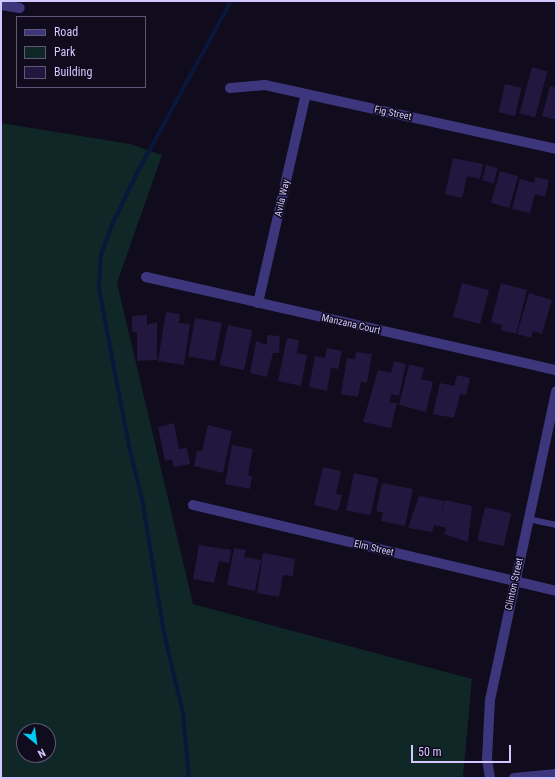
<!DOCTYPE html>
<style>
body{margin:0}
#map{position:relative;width:557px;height:779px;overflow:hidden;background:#100b1d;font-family:"Roboto Condensed",sans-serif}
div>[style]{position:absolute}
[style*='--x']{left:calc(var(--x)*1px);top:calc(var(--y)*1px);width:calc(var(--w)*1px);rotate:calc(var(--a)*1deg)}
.green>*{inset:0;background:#0f2727}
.stream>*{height:4px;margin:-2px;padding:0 2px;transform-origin:2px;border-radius:2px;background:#08173a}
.building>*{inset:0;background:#22173f;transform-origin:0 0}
.service>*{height:6px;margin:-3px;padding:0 3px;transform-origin:3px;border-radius:3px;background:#3d367d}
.minor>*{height:10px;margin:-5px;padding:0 5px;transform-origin:5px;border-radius:5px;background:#3d367d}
.tertiary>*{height:10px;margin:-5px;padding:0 5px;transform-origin:5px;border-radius:5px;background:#3d367d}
span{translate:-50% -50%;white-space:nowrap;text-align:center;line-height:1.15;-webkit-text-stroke:3px #100b1d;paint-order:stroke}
.street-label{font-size:10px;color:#d2c8ff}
.frame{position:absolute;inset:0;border:2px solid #d2c8ff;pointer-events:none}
.legend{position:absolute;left:16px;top:16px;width:130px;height:72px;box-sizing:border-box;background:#100b1d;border:1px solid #5e5777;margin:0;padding:5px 7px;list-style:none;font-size:12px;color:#d2c8ff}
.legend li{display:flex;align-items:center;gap:8px;height:20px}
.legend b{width:20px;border:1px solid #5e5777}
.north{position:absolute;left:16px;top:723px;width:40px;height:40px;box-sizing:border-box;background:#100b1d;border:1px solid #5e5777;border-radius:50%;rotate:151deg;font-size:11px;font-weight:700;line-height:16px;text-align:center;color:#d2c8ff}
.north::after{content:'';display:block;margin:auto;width:14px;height:18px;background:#00caf3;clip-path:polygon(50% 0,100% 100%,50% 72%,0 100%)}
.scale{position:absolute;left:411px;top:745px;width:100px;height:18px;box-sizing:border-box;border:2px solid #d2c8ff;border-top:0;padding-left:5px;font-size:12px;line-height:14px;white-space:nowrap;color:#d2c8ff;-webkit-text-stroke:3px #100b1d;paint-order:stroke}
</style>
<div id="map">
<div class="green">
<div style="clip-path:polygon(evenodd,1px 123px,130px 144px,162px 155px,117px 283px,193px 604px,472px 679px,463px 778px,1px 778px,1px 123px,24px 731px,48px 731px,48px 755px,24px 755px,24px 731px)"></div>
</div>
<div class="stream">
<div style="--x:189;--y:778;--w:65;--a:-95.3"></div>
<div style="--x:183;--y:713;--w:82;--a:-103.4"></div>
<div style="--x:164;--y:633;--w:136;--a:-99.3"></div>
<div style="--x:142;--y:499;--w:55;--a:-103.8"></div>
<div style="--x:129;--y:446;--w:160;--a:-100.8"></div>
<div style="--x:99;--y:289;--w:34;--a:-87"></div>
<div style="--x:101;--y:255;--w:32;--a:-70"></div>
<div style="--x:112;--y:225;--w:58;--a:-64.3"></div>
<div style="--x:137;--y:173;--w:196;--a:-61.3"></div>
</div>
<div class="building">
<div style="left:532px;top:67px;width:16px;height:48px;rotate:15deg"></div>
<div style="left:505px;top:84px;width:17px;height:29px;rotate:13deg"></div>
<div style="clip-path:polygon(550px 86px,556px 88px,556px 120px,542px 116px)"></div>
<div style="clip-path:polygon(453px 158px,483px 164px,480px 179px,467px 176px,462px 198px,445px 194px)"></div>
<div style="left:486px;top:165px;width:12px;height:16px;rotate:14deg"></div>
<div style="left:500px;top:171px;width:19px;height:33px;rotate:16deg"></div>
<div style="clip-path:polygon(535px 177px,549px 180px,545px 197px,535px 194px,530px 213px,512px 209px,520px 179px,534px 183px)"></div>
<div style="left:462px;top:283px;width:28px;height:35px;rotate:15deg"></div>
<div style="clip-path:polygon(501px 283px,527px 290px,516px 334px,501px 330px,502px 325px,491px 322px)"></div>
<div style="clip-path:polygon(529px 293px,552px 300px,542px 334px,533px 331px,531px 338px,517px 334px)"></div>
<div style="clip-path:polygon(166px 312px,180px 314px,179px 323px,190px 324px,184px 365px,158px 361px)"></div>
<div style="clip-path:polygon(147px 315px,147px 325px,157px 322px,157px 360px,137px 361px,137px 333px,132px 331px,132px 316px)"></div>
<div style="left:195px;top:318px;width:27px;height:39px;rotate:10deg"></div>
<div style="left:228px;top:325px;width:25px;height:41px;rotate:12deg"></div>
<div style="clip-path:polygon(267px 335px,280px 336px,279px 353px,273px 353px,267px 377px,250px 373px,256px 341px,267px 345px)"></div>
<div style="clip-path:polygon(287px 338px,299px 340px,297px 353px,307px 355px,301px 386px,278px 381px)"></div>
<div style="clip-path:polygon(327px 348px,342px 351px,338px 369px,331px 368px,327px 391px,309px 387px,315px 356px,325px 358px)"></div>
<div style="clip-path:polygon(356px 352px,372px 354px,367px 383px,361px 382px,358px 397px,341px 394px,347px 358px,355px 359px)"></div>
<div style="clip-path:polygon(394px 361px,406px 364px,399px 396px,391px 394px,390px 403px,397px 403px,391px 428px,363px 422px,378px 370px,391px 373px)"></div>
<div style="clip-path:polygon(409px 364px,424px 368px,421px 379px,433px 382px,426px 412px,399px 405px)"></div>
<div style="clip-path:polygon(457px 375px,470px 378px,466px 395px,460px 394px,454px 418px,433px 414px,440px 383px,454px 386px)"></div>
<div style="clip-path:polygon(174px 423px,179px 449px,187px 448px,190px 464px,174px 467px,172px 459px,165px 461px,158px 427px)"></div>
<div style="clip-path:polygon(208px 425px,232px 431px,223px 473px,194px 466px,197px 451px,202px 451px)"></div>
<div style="clip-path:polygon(232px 445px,253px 449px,248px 475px,252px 476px,250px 489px,225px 484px)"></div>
<div style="clip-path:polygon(323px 467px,341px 471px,336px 494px,342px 495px,338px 511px,314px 505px)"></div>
<div style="left:354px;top:473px;width:25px;height:38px;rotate:12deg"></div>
<div style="clip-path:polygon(382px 483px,413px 489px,405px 526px,381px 521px,383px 513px,376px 511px)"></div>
<div style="clip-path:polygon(419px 496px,444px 501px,440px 519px,445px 500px,472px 506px,468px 542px,444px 534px,446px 528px,439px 526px,434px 525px,432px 532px,408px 528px)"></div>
<div style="left:485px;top:507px;width:27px;height:34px;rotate:13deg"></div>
<div style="clip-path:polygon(199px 545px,231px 550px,229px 563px,219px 561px,214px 583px,193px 579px)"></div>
<div style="clip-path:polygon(234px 548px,246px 550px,244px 557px,261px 560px,255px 591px,227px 585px)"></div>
<div style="clip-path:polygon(263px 553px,295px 559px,293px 576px,283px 575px,279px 597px,257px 593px)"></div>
</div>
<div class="service">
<div style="--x:528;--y:519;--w:29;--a:12"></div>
</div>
<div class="minor">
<div style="--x:1;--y:5;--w:19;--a:9"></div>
<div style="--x:230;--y:88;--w:35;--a:-5"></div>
<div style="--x:265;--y:85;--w:298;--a:12.4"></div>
<div style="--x:146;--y:277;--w:420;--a:12.8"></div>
<div style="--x:258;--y:303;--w:214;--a:-77.1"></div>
<div style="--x:193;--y:505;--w:373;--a:13.3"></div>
<div style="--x:514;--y:778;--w:42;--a:-5.4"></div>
</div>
<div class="tertiary">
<div style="--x:490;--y:778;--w:19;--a:-99"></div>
<div style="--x:487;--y:759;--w:59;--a:-87.1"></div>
<div style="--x:490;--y:700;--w:316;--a:-77.9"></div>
</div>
<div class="street-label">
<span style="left:393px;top:113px;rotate:12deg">Fig Street</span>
<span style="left:282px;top:198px;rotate:-77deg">Avila Way</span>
<span style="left:351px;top:324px;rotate:13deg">Manzana Court</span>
<span style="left:374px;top:548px;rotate:13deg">Elm Street</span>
<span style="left:514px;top:584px;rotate:-78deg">Clinton Street</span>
</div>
<div class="frame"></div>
<ul class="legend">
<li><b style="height:5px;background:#3d367d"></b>Road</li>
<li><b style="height:11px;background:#0f2727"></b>Park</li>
<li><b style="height:11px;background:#22173f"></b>Building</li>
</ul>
<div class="north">N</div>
<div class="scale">50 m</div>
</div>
